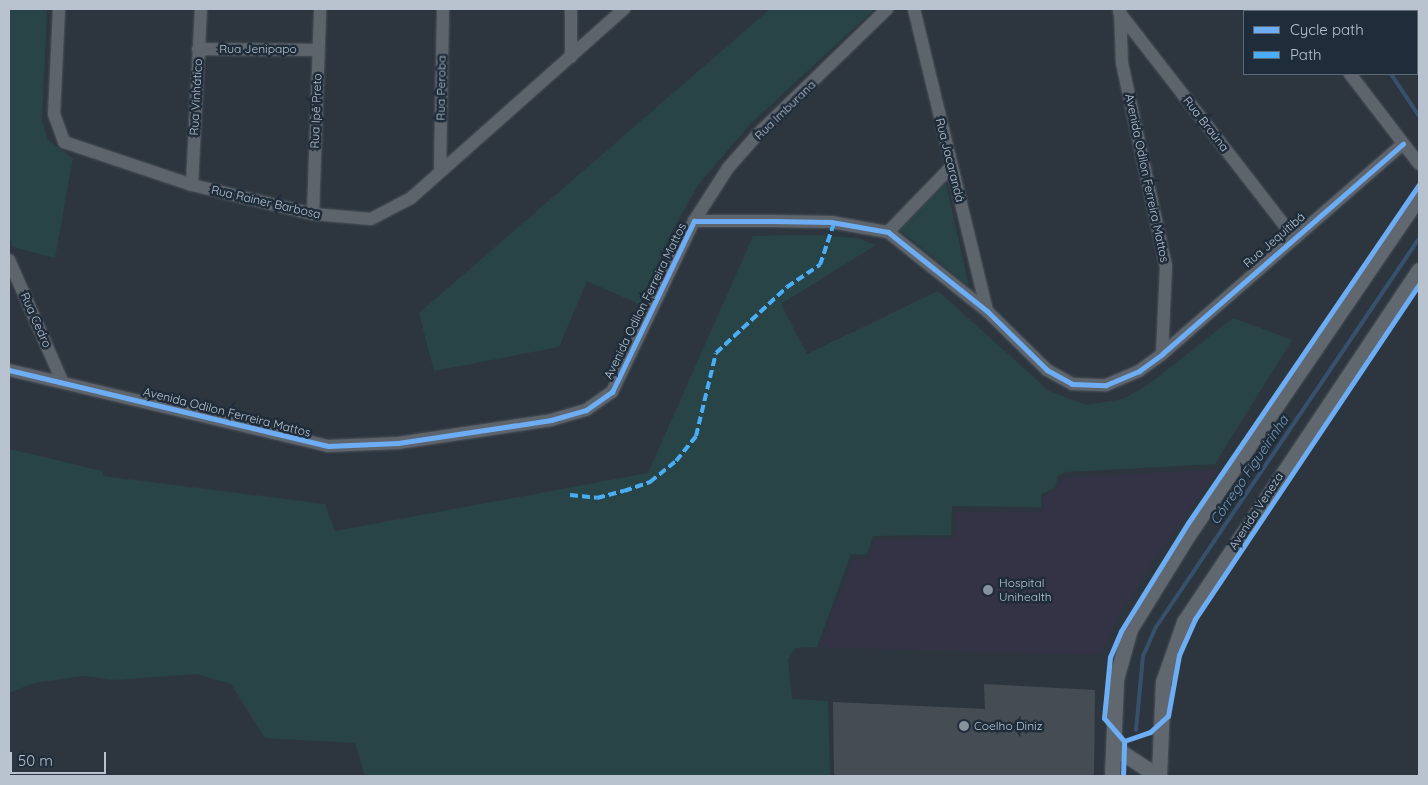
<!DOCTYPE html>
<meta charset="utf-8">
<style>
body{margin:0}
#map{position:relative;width:1428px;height:785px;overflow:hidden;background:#2d363f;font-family:Quicksand,sans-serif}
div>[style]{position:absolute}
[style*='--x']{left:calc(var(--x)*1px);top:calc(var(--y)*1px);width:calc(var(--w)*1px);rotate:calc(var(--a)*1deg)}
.medical>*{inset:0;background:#333345}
.green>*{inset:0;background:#284446}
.stream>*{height:4px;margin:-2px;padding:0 2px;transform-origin:2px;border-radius:2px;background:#37506b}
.building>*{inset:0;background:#454c54}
.roads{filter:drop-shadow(0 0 1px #4c5259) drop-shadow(0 0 1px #4c5259)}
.minor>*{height:12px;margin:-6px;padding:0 6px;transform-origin:6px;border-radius:6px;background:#5e646c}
.major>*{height:15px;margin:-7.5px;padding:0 7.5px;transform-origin:7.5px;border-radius:7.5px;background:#60676e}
.quiet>*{height:4px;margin-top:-2px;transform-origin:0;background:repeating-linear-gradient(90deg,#49aef6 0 8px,transparent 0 12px)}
.cycleway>*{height:5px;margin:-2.5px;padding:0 2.5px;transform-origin:2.5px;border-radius:2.5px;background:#6dadf4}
.dots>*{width:14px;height:14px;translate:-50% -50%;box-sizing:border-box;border:2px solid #1f2d3b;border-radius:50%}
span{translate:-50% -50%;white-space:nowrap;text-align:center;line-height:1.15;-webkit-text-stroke:5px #1f2d3b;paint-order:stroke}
.street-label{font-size:12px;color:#b8c3cf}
.poi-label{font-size:12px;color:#b8c3cf}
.left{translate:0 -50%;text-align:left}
.water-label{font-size:14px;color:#7696b4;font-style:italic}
.frame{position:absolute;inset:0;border:10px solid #b8c3cf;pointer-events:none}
.legend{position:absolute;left:1243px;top:10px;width:175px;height:65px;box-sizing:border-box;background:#1f2d3b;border:1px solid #5c6976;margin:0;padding:6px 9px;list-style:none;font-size:15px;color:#b8c3cf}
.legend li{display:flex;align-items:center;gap:10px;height:25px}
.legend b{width:25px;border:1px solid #5c6976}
.scale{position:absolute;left:10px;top:752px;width:96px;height:22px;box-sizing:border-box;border:2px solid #b8c3cf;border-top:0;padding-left:6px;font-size:15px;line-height:18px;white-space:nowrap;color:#b8c3cf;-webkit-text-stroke:4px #1f2d3b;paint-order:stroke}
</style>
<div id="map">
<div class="medical">
<div style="clip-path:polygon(1219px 469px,1152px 562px,1117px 618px,1101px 655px,819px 647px,854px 559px,870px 559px,875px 540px,955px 538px,956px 512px,1044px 511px,1044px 497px,1058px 489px,1064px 478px)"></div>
</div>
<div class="green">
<div style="clip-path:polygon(9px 9px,47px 9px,42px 121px,48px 140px,73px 158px,55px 258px,13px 247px,9px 237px)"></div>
<div style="clip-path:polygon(770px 9px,875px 9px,751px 123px,698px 185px,672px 231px,641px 305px,587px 281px,559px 347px,434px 371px,419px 313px)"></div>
<div style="clip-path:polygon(946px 183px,969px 287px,900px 230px)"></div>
<div style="clip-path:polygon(813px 235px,857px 238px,876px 245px,781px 304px,807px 354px,938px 291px,1049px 391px,1086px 405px,1123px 399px,1149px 384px,1233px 318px,1292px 340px,1215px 464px,1066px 472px,1058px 476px,1055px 488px,1041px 494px,1041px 507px,952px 506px,951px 535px,873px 536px,867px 555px,851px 554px,817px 647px,796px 648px,788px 659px,792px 699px,828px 701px,830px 776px,365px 776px,355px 743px,265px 738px,231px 684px,196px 674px,116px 680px,84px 676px,34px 683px,9px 693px,9px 449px,103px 471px,103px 476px,325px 504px,335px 531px,648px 473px,753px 236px)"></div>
</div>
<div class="stream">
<div style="--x:1345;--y:9;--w:3;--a:45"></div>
<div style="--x:1391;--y:74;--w:50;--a:56.3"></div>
<div style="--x:1136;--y:730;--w:74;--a:-84.6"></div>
<div style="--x:1143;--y:656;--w:32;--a:-66"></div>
<div style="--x:1156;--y:627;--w:470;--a:-55.9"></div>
</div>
<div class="building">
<div style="clip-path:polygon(984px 684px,1095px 690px,1094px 776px,834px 776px,833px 702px,985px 709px)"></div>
</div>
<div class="roads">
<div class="minor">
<div style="--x:59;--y:9;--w:105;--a:92.7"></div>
<div style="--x:54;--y:114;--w:30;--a:70"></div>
<div style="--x:64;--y:142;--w:135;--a:18.6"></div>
<div style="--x:192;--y:185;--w:124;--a:13.5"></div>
<div style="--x:313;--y:214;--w:58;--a:4.9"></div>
<div style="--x:371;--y:219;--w:45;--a:-27.7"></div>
<div style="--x:411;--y:198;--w:285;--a:-41.6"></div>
<div style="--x:914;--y:9;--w:311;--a:76.4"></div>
<div style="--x:1120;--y:9;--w:54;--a:87.9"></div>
<div style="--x:1122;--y:63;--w:208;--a:77.8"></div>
<div style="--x:1166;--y:266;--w:88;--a:92.6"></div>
<div style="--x:1301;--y:9;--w:3;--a:45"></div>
<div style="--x:1119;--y:12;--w:284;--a:52.2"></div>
<div style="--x:198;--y:49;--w:120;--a:0.5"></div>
<div style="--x:571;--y:57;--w:48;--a:-90"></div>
<div style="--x:1350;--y:74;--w:113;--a:52.5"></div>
<div style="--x:440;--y:167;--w:158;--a:-88.9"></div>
<div style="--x:192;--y:185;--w:176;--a:-87.1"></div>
<div style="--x:313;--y:214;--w:205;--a:-88"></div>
<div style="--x:694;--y:221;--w:63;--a:-57.3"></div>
<div style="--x:728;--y:168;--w:44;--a:-48.7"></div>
<div style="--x:757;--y:135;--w:181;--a:-44.1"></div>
<div style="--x:888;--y:232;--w:92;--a:-45.9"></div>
<div style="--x:9;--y:260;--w:132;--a:66.3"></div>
<div style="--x:9;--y:370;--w:328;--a:13.4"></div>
<div style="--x:328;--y:446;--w:70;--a:-2.5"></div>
<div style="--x:398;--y:443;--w:155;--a:-8.5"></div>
<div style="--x:551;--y:420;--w:36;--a:-16"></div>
<div style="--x:586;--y:410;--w:32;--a:-35"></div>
<div style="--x:612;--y:392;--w:190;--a:-64.4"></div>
<div style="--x:694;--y:221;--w:79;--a:0"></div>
<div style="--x:773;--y:221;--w:58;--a:1"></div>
<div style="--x:831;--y:222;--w:58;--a:10"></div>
<div style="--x:888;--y:232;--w:127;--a:38.6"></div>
<div style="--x:987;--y:311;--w:84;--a:44.5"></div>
<div style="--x:1047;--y:370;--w:29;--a:29"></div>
<div style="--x:1072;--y:384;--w:34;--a:2"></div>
<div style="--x:1106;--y:385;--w:36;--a:-23"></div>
<div style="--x:1139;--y:371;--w:29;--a:-36"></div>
<div style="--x:1162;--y:354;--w:320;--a:-41.1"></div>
</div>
<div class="major">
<div style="--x:1115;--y:748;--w:51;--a:33.1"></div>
<div style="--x:1112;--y:776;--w:97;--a:-87.6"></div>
<div style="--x:1116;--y:679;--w:52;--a:-74.4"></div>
<div style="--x:1130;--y:629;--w:110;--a:-58.3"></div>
<div style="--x:1188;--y:535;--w:410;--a:-55.7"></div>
<div style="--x:1159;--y:776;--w:94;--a:-87.6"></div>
<div style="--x:1163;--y:682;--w:64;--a:-70.7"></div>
<div style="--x:1184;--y:622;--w:423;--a:-56.3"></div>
</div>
</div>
<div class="quiet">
<div style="--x:570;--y:495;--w:27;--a:6"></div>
<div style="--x:597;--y:498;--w:28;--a:-15"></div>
<div style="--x:624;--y:491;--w:28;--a:-19"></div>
<div style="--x:650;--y:482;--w:33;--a:-39"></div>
<div style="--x:676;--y:461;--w:32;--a:-51"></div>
<div style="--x:696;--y:436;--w:85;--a:-76.5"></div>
<div style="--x:716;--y:353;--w:97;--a:-42.9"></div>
<div style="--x:787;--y:287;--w:40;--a:-34"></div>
<div style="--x:820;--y:265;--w:44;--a:-71.6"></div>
</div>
<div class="cycleway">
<div style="--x:9;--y:370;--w:328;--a:13.4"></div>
<div style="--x:328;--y:446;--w:70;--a:-2.5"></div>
<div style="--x:398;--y:443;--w:155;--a:-8.5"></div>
<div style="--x:551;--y:420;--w:36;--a:-16"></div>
<div style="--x:586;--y:410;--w:32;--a:-35"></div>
<div style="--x:612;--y:392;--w:190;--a:-64.4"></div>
<div style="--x:694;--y:221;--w:79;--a:0"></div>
<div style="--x:773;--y:221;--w:58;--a:1"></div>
<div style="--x:831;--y:222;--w:58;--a:10"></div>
<div style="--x:888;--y:232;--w:127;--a:38.6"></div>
<div style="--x:987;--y:311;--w:84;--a:44.5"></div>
<div style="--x:1047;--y:370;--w:29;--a:29"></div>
<div style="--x:1072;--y:384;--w:34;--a:2"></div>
<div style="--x:1106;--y:385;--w:36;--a:-23"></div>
<div style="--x:1139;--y:371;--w:29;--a:-36"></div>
<div style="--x:1162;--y:354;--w:320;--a:-41.1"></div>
<div style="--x:1124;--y:741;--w:28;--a:-19"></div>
<div style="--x:1150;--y:732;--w:24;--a:-42"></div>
<div style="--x:1168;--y:716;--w:62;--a:-79.8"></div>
<div style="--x:1179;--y:655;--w:39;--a:-66"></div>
<div style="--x:1195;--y:619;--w:402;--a:-56.2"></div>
<div style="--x:1123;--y:776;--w:35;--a:-88"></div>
<div style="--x:1124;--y:741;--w:30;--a:-131"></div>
<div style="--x:1104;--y:718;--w:61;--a:-84.4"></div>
<div style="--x:1110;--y:657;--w:28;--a:-67"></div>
<div style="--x:1121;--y:631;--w:127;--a:-58.2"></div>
<div style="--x:1188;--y:523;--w:410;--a:-55.7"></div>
</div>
<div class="dots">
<div style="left:988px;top:590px;background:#87929d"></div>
<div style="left:964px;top:726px;background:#87929d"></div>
</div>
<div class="street-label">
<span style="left:258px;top:49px">Rua Jenipapo</span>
<span style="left:441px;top:88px;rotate:-89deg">Rua Peroba</span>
<span style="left:196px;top:97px;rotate:-87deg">Rua Vinhático</span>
<span style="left:785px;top:110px;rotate:-44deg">Rua Imburana</span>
<span style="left:316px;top:111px;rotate:-88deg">Rua Ipê Preto</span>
<span style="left:1206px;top:124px;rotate:52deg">Rua Braúna</span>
<span style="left:950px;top:160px;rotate:76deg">Rua Jacarandá</span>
<span style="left:1147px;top:178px;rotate:78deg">Avenida Odilon Ferreira Mattos</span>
<span style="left:266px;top:202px;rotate:13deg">Rua Rainer Barbosa</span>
<span style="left:1274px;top:240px;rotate:-41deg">Rua Jequitibá</span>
<span style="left:645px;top:301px;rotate:-64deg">Avenida Odilon Ferreira Mattos</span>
<span style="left:36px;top:320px;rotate:66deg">Rua Cedro</span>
<span style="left:227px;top:412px;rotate:14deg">Avenida Odilon Ferreira Mattos</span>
<span style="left:1256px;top:511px;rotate:-57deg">Avenida Veneza</span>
</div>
<div class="poi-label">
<span class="left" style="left:999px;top:590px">Hospital<br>Unihealth</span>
<span class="left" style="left:974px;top:726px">Coelho Diniz</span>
</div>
<div class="water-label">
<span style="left:1249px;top:470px;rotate:-56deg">Córrego Figueirinha</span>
</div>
<div class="frame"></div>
<ul class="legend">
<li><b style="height:6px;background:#6dadf4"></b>Cycle path</li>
<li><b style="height:6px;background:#49aef6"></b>Path</li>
</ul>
<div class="scale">50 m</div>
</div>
